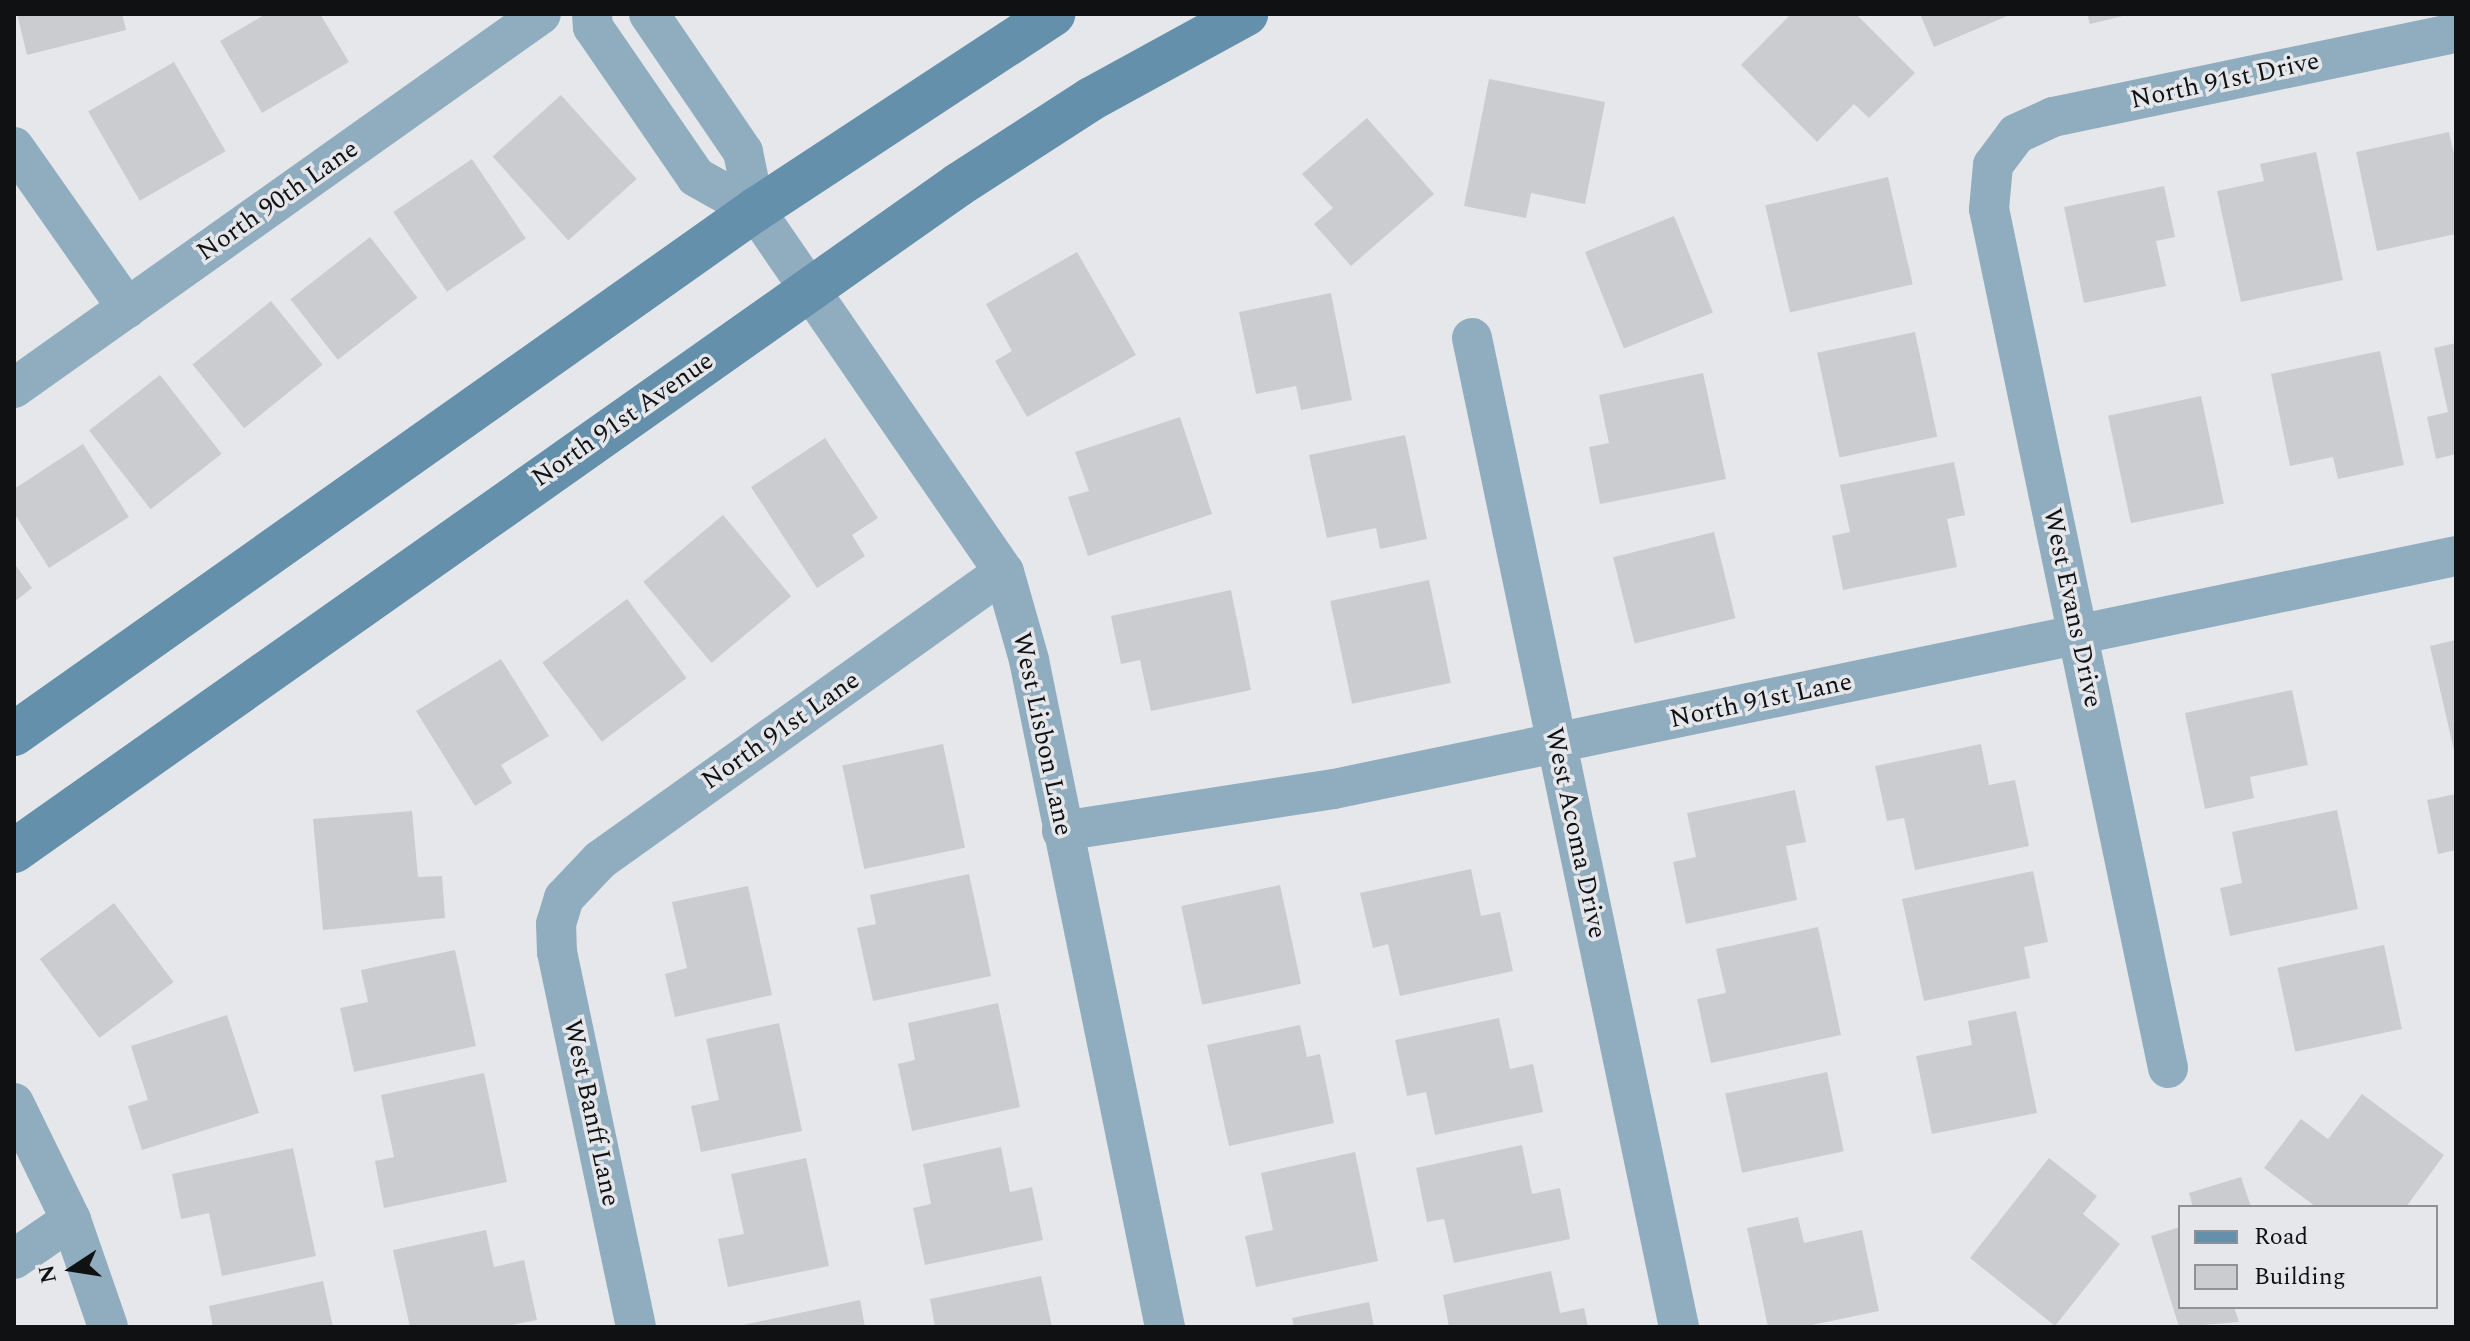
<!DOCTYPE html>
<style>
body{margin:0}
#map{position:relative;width:2470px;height:1341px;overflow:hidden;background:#e5e7ea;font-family:Spectral,serif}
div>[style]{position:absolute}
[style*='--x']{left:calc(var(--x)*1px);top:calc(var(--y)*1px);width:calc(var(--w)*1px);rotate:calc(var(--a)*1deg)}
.building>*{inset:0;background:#cbcccf;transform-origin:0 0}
.minor>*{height:40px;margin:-20px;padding:0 20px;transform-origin:20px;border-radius:20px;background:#90adc0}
.secondary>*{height:44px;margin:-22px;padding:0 22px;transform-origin:22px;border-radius:22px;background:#6490ac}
span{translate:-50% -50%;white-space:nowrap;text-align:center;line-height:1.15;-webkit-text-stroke:7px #e5e7ea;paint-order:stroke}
.street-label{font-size:26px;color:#101112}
.frame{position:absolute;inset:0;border:16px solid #101112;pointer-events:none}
.legend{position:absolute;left:2178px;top:1205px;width:260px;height:104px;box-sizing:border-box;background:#e5e7ea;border:2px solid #909194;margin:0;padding:10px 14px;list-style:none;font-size:24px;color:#101112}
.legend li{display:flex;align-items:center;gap:16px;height:40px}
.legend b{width:40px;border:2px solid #909194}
.north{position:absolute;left:32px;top:1229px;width:80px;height:80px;-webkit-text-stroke:6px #e5e7ea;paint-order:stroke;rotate:258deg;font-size:22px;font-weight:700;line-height:32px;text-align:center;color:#101112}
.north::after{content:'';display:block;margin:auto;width:28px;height:36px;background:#101112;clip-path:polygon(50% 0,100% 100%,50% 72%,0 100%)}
</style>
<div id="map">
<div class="building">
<div style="clip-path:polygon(17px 14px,122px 14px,126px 30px,27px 55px)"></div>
<div style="clip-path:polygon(266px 14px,320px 14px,349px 62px,262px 113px,220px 41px)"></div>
<div style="clip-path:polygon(1791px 14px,1856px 14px,1915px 73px,1869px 118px,1854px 104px,1817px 142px,1741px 65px)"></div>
<div style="clip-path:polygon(1920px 14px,2012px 14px,1934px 47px)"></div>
<div style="clip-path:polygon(2087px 14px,2126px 14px,2127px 15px,2090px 24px)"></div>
<div style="left:174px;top:62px;width:103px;height:99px;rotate:60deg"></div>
<div style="clip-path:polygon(1489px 79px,1605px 102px,1585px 204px,1531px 193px,1526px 218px,1464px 206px)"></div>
<div style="left:561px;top:95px;width:113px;height:92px;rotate:48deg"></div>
<div style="clip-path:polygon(1367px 118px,1434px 194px,1351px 266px,1314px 224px,1333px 208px,1302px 174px)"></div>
<div style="clip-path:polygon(2449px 132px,2456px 163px,2456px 234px,2377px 251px,2356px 152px)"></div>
<div style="clip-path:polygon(2316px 152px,2343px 280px,2241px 302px,2217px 191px,2264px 181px,2260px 164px)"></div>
<div style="left:472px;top:159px;width:96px;height:95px;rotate:56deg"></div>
<div style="left:1888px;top:177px;width:110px;height:126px;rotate:77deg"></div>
<div style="clip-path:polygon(2164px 186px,2175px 237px,2156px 241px,2166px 286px,2084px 303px,2064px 207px)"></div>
<div style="left:1674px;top:216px;width:104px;height:96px;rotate:68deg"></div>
<div style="left:370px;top:237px;width:77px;height:101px;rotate:52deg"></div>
<div style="clip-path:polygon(1077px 252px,1136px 355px,1027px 417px,995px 361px,1012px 351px,986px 304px)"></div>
<div style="clip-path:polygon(1331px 293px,1352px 400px,1301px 410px,1296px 386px,1256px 394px,1239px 312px)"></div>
<div style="left:271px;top:301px;width:82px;height:101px;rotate:51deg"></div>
<div style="left:1915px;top:332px;width:107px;height:100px;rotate:78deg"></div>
<div style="clip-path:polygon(2456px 343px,2456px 454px,2436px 459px,2427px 417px,2448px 412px,2434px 348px)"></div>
<div style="clip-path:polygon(2380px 351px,2404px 465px,2338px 479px,2333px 457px,2290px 466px,2271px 374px)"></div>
<div style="clip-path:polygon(1703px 373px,1726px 479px,1600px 504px,1589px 447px,1609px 443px,1599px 395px)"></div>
<div style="left:160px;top:375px;width:100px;height:90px;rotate:52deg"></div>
<div style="left:2201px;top:396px;width:110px;height:95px;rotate:78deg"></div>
<div style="clip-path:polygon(1180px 417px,1212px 514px,1088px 556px,1068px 497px,1089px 491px,1075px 452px)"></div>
<div style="clip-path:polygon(1405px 435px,1427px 539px,1380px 549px,1376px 528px,1327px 538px,1309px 455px)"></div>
<div style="clip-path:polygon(825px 438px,878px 518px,852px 535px,865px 556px,817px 588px,751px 487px)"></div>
<div style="clip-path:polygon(83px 444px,129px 517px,49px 568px,14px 513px,14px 489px)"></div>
<div style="clip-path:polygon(1954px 462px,1965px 515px,1947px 519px,1957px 567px,1843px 590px,1832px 536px,1850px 532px,1840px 485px)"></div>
<div style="left:723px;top:515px;width:106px;height:104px;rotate:50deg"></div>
<div style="left:1714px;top:532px;width:89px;height:104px;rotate:76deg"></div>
<div style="clip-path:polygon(14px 563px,32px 588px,14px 602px)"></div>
<div style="left:1429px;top:580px;width:105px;height:101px;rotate:78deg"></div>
<div style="clip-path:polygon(1231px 590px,1251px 690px,1151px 711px,1140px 660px,1121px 664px,1111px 616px)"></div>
<div style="left:627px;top:599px;width:99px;height:106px;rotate:53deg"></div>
<div style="clip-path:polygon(2456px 640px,2456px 754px,2455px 755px,2430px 646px)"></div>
<div style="clip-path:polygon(501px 659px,549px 736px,501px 765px,512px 783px,475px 806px,416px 711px)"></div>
<div style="clip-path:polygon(2292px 690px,2308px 765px,2250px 777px,2254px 798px,2205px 809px,2185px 713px)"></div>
<div style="left:943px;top:744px;width:106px;height:103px;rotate:78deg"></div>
<div style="clip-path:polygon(1981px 744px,1989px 785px,2015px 780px,2029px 846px,1915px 870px,1904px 818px,1887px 821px,1875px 766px)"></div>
<div style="clip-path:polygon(1795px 790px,1806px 842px,1786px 846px,1797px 900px,1686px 924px,1673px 862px,1696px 857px,1687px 813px)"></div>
<div style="clip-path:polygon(2456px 794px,2456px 850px,2438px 854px,2427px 800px)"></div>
<div style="clip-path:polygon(2337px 810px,2358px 909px,2230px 936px,2220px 888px,2242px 883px,2232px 832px)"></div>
<div style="clip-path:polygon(412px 811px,418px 877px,442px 876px,445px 918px,323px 930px,313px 819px)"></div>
<div style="clip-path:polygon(1471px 869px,1481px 916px,1500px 912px,1513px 971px,1400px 996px,1388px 944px,1373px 948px,1360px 893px)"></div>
<div style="clip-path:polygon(2033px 871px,2048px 942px,2024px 947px,2030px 978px,1924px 1001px,1902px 899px)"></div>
<div style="clip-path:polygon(969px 874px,991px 976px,873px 1001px,857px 928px,876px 924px,870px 895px)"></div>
<div style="left:1280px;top:885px;width:101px;height:101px;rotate:78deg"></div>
<div style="clip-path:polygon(748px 886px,772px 995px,675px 1017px,665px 974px,687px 968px,672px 902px)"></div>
<div style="left:114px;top:903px;width:99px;height:93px;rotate:53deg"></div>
<div style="clip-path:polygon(1818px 927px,1841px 1035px,1711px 1063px,1697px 999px,1726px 993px,1716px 949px)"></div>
<div style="left:2384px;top:945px;width:86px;height:109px;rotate:78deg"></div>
<div style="clip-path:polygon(455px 950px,476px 1046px,354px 1072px,340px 1008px,368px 1002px,361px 970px)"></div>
<div style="clip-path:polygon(998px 1003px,1020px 1107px,912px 1131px,898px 1064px,915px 1060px,908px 1023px)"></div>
<div style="clip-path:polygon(2016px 1011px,2037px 1113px,1932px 1134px,1916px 1056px,1972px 1045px,1968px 1021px)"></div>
<div style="clip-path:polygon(227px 1015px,259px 1113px,142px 1150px,128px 1106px,148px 1100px,131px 1046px)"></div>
<div style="clip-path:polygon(1499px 1018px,1510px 1069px,1533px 1064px,1543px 1112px,1435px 1135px,1426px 1092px,1407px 1096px,1395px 1040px)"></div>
<div style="clip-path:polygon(779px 1023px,802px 1131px,701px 1152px,691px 1106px,719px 1100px,706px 1039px)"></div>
<div style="clip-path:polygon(1300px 1025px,1307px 1057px,1320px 1054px,1334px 1123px,1229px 1146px,1207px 1045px)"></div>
<div style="left:1827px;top:1072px;width:81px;height:104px;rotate:78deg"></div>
<div style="clip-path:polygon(484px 1073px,507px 1182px,384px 1208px,375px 1161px,394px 1157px,381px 1095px)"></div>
<div style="clip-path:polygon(2362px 1094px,2444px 1155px,2406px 1207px,2316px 1207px,2264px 1168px,2301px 1119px,2328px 1139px)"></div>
<div style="clip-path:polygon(1522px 1145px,1532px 1194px,1560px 1188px,1570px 1239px,1454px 1263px,1444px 1219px,1427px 1222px,1416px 1168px)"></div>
<div style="clip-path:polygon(1001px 1147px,1010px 1192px,1032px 1187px,1043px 1240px,925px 1265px,913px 1208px,931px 1204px,923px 1164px)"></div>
<div style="clip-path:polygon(293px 1148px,316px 1256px,222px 1276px,209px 1213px,181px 1219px,172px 1174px)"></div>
<div style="clip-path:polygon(1355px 1152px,1378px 1261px,1256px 1287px,1245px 1236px,1273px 1230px,1261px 1173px)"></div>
<div style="clip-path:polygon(806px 1158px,829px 1266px,728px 1287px,718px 1239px,744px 1234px,731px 1174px)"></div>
<div style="clip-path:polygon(2049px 1158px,2097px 1196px,2083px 1214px,2120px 1244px,2055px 1326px,1970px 1258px)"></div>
<div style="clip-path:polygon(2241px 1177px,2251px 1207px,2193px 1207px,2189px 1193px)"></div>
<div style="clip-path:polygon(1798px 1217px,1804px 1243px,1862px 1230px,1879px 1311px,1802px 1327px,1768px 1327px,1747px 1228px)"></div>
<div style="clip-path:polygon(2180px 1227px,2180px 1307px,2234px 1307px,2239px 1322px,2179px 1327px,2151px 1236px)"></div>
<div style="clip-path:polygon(486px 1230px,494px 1267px,524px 1260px,537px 1320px,502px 1327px,410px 1327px,393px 1250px)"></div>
<div style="clip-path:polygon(1551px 1271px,1560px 1313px,1584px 1308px,1588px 1327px,1449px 1327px,1443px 1295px)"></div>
<div style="clip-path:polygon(1041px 1276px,1052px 1327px,935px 1327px,930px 1299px)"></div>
<div style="clip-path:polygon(323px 1281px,333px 1327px,213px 1327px,209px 1306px)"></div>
<div style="clip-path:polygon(860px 1300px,865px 1327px,738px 1327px,738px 1326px)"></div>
<div style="clip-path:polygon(1369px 1302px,1374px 1327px,1294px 1327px,1292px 1318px)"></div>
</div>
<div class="minor">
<div style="--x:592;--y:14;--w:13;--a:86"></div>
<div style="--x:593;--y:27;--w:182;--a:55.5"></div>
<div style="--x:696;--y:177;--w:68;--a:29.2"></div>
<div style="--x:649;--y:14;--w:167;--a:55.7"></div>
<div style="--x:743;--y:152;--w:59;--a:78.3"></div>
<div style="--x:755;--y:210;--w:439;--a:55.5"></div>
<div style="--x:1004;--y:572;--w:91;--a:74.1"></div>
<div style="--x:1029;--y:660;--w:681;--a:78.48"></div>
<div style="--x:14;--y:147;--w:197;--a:54.9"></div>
<div style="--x:1472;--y:338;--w:1010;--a:78.18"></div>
<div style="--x:14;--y:388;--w:646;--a:-35.36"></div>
<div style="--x:1062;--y:831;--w:275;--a:-8.8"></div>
<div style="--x:1334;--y:789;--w:1146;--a:-11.73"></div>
<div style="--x:2168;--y:1068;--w:877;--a:-101.77"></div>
<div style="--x:1989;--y:209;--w:44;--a:-84.8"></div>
<div style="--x:1993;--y:165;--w:39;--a:-53"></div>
<div style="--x:2016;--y:134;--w:41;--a:-24.7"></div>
<div style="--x:2053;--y:117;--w:412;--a:-11.8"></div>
<div style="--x:14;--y:1103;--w:130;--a:64"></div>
<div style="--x:71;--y:1220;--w:113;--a:70.9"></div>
<div style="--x:14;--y:1259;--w:69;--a:-34.4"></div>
<div style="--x:636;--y:1327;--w:383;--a:-101.9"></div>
<div style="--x:557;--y:952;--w:28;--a:-92"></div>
<div style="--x:556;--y:924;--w:27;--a:-73"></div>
<div style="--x:564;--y:898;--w:52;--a:-46.5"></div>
<div style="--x:600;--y:860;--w:496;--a:-35.5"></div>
</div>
<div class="secondary">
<div style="--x:14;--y:734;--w:908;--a:-35.27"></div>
<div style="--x:755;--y:210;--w:357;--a:-33.3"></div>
<div style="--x:14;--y:851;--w:1155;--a:-35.2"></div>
<div style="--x:958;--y:185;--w:158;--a:-32.9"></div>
<div style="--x:1091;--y:99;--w:177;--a:-28.7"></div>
</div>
<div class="street-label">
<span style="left:2225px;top:81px;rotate:-12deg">North 91st Drive</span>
<span style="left:278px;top:201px;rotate:-35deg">North 90th Lane</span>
<span style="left:623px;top:420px;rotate:-35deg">North 91st Avenue</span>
<span style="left:2072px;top:608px;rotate:78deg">West Evans Drive</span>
<span style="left:1761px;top:701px;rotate:-12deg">North 91st Lane</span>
<span style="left:781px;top:731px;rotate:-35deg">North 91st Lane</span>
<span style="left:1042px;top:734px;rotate:78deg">West Lisbon Lane</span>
<span style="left:1575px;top:833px;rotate:78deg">West Acoma Drive</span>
<span style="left:591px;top:1113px;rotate:78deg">West Banff Lane</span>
</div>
<div class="frame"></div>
<ul class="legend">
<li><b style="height:10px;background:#6490ac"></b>Road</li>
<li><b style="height:22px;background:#cbcccf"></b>Building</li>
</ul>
<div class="north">N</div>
</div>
